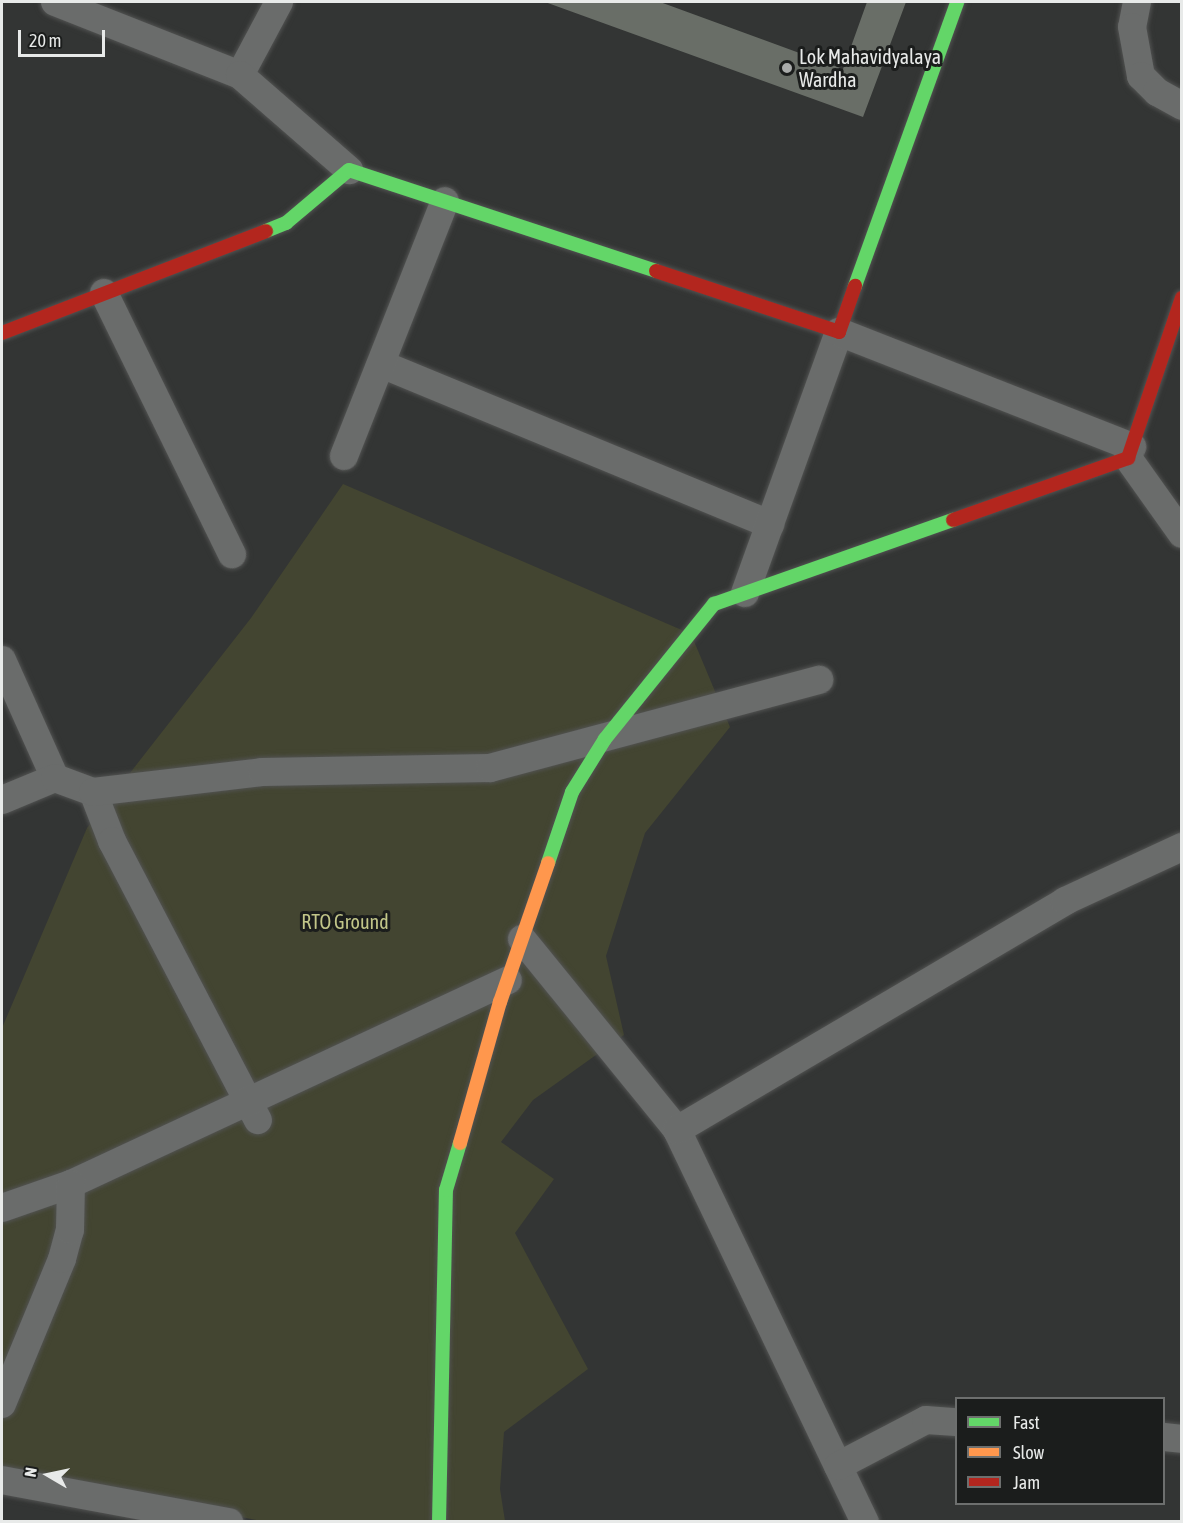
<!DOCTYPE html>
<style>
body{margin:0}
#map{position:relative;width:1183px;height:1523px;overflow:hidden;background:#333534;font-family:"Asap Condensed",sans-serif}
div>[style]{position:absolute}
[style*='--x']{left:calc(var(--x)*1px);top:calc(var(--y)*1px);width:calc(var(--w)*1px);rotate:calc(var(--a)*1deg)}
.green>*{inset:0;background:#434531}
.building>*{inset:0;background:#696e67}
.roads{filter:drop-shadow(0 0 2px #515251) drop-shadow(0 0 2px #515251)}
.street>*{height:28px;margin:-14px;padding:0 14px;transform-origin:14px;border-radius:14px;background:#6a6c6b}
.fast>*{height:14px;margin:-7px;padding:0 7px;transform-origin:7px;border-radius:7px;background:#63d668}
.slow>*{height:14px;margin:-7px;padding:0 7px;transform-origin:7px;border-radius:7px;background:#ff974d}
.jam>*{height:14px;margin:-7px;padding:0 7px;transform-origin:7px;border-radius:7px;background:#b3261e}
.dots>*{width:16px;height:16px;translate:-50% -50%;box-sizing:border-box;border:3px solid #1b1d1c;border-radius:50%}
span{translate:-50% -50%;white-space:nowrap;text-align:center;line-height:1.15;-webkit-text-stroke:6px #1b1d1c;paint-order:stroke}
.poi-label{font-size:20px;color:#e8eae9}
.left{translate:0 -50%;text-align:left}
.park-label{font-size:20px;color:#c2c689}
.frame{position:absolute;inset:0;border:3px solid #e8eae9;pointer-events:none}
.legend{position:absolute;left:955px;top:1397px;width:210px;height:108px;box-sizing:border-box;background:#1b1d1c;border:2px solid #6d6f6e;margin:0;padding:8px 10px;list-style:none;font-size:18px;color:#e8eae9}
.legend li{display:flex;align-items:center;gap:12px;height:30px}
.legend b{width:30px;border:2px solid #6d6f6e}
.north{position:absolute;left:18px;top:1445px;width:60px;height:60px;-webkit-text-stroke:4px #1b1d1c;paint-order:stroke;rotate:279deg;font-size:16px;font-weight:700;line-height:24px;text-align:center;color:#e8eae9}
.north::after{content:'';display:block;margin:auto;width:21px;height:27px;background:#e8eae9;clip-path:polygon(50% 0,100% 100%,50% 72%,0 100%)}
.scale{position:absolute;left:18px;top:30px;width:87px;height:27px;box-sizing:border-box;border:3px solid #e8eae9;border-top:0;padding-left:8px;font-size:18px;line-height:21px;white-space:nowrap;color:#e8eae9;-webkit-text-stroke:4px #1b1d1c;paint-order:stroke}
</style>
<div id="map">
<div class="green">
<div style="clip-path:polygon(343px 484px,691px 634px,730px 727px,645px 833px,606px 956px,624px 1035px,533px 1100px,501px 1142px,554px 1179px,515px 1233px,588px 1369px,504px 1432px,500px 1489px,505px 1521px,261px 1521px,2px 1469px,2px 1028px,87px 828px,251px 618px)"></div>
</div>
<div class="building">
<div style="clip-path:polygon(545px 2px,660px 2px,843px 69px,867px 2px,906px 2px,863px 117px)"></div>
</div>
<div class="roads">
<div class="street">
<div style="--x:55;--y:2;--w:199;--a:21.5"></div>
<div style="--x:240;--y:75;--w:83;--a:-61.9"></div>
<div style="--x:1137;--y:2;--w:25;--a:101"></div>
<div style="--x:1132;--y:27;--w:50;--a:79.6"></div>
<div style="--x:1141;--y:76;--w:23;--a:45"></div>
<div style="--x:1157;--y:92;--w:29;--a:29"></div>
<div style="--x:240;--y:75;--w:145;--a:41.1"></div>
<div style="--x:104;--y:293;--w:291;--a:63.9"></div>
<div style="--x:381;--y:364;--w:421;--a:22.4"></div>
<div style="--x:344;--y:456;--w:274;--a:-68.4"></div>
<div style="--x:1128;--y:458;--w:93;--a:54.6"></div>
<div style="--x:745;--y:593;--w:277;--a:-70.2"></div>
<div style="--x:839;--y:332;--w:315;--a:21.4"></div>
<div style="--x:2;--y:660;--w:129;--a:65.8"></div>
<div style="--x:93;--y:792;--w:53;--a:68.8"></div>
<div style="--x:112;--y:841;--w:315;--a:62.4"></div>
<div style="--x:2;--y:800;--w:57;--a:-22.5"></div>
<div style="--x:55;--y:778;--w:40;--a:20.2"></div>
<div style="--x:93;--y:792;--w:170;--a:-6.7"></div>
<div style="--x:262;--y:772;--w:228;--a:-1"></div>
<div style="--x:490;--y:768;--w:341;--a:-15"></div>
<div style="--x:522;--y:939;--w:246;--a:50.9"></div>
<div style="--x:677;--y:1130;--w:435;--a:64.4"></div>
<div style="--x:677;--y:1130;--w:451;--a:-30.5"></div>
<div style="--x:1065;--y:901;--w:129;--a:-24.8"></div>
<div style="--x:2;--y:1208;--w:73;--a:-19.2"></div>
<div style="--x:71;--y:1184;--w:482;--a:-25"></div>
<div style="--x:2;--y:1404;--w:157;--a:-67.5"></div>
<div style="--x:62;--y:1259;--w:30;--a:-75"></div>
<div style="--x:70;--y:1230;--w:46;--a:-88.8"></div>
<div style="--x:1164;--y:1437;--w:18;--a:6"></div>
<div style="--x:838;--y:1466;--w:99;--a:-27.6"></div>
<div style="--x:926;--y:1420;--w:30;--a:4"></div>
<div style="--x:2;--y:1480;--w:231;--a:10.5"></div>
</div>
<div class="fast">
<div style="--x:266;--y:231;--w:22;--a:-22"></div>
<div style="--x:286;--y:223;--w:82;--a:-40.1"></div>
<div style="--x:349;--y:170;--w:323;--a:18.2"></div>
<div style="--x:855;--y:286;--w:302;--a:-70.2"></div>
<div style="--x:548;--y:863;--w:75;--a:-71.3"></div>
<div style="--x:572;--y:792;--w:62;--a:-58.1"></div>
<div style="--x:605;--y:739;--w:174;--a:-51.1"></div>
<div style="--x:714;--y:604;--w:253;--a:-19.4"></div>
<div style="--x:439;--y:1522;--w:332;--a:-88.8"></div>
<div style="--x:446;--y:1190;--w:49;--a:-73.4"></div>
</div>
<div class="slow">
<div style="--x:460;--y:1143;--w:147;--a:-74.2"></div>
<div style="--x:500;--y:1002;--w:147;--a:-70.9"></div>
</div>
<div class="jam">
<div style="--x:656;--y:271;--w:193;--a:18.4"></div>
<div style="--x:839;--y:332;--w:49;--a:-70.8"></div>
<div style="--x:2;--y:333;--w:283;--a:-21.1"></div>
<div style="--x:953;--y:520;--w:186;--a:-19.5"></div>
<div style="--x:1128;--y:458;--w:169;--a:-71.4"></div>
</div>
</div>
<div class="dots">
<div style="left:787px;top:68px;background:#a9abaa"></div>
</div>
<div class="poi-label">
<span class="left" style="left:799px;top:68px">Lok Mahavidyalaya<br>Wardha</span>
</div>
<div class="park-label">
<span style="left:345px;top:921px">RTO Ground</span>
</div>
<div class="frame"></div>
<ul class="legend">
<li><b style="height:8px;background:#63d668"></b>Fast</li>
<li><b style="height:8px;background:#ff974d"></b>Slow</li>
<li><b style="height:8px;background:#b3261e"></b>Jam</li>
</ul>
<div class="north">N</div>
<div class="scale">20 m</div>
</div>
